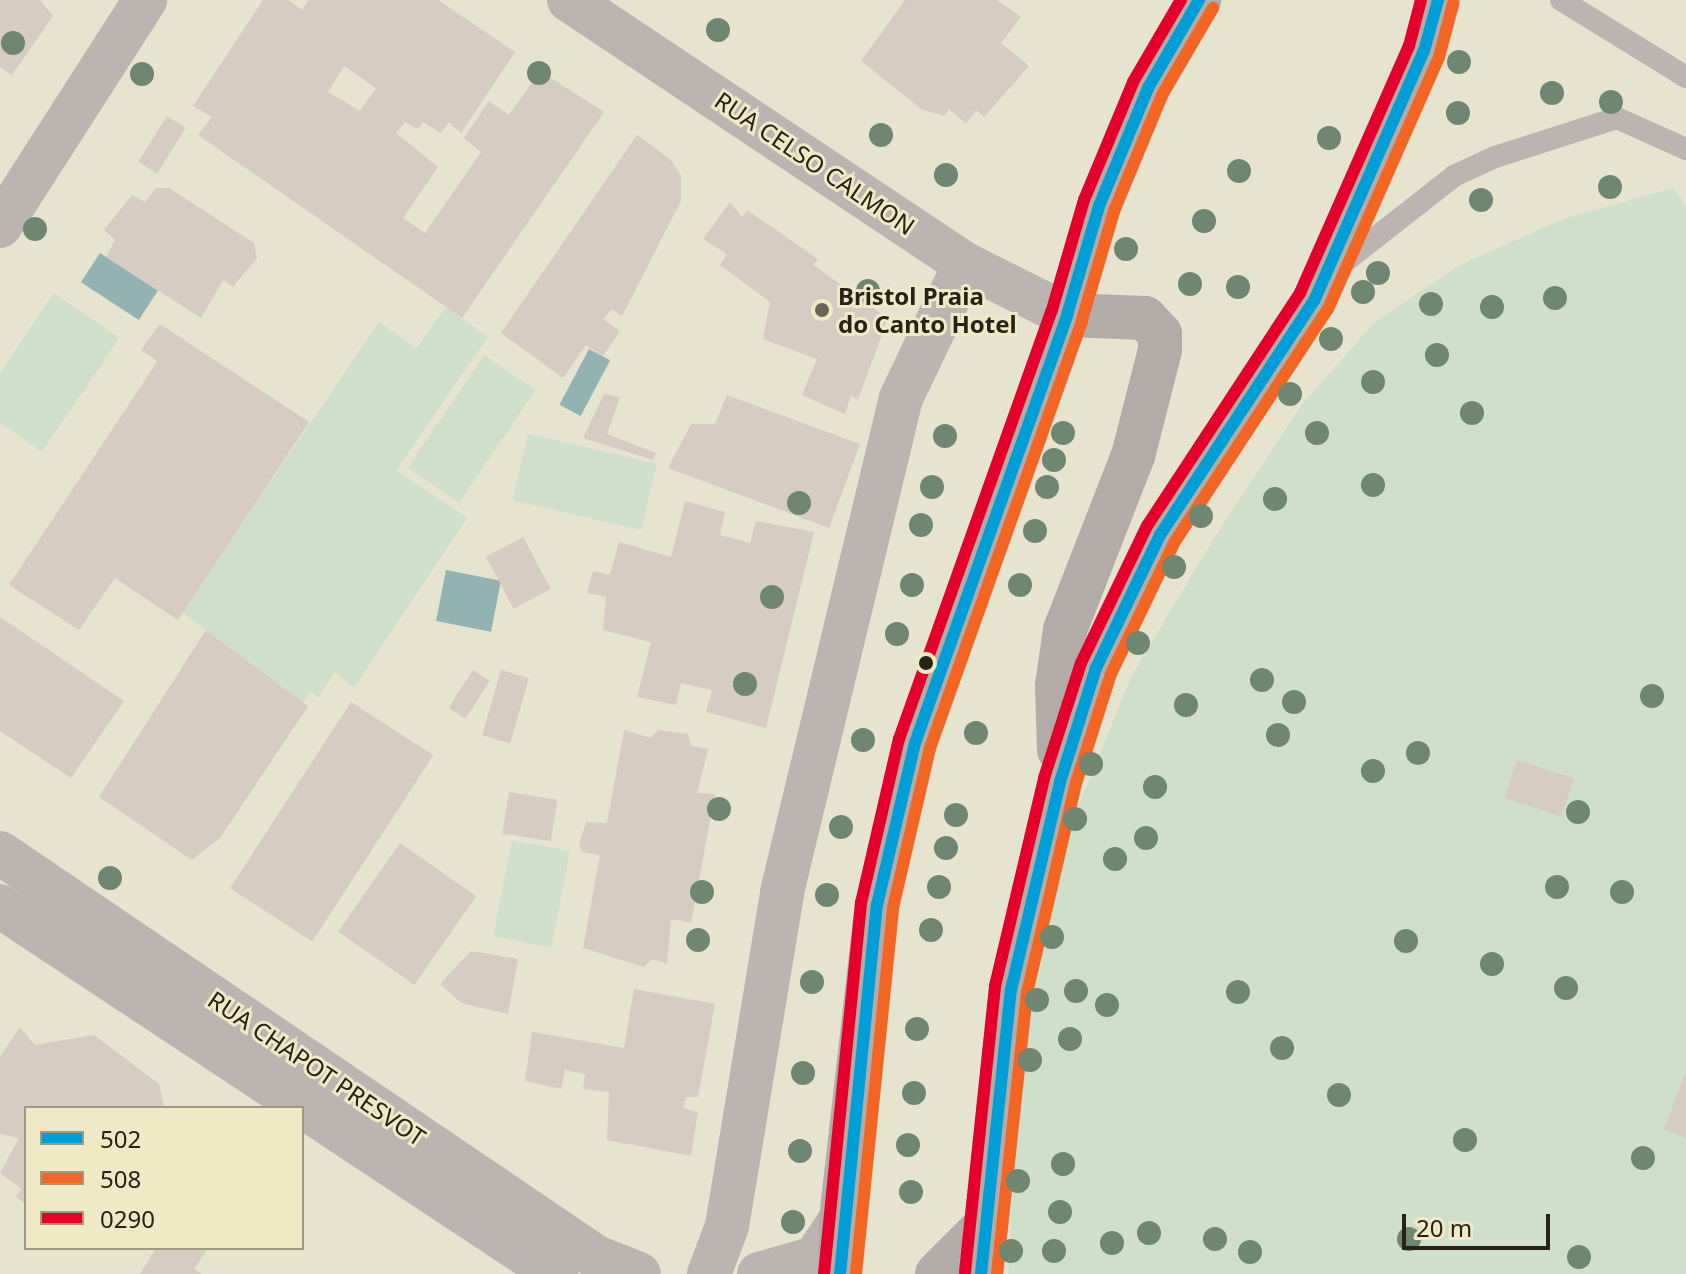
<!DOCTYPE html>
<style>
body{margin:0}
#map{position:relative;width:1686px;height:1274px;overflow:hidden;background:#e6e3cf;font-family:"Noto Sans",sans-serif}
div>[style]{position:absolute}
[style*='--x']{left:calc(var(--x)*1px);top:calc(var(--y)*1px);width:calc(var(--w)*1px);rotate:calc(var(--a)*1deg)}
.green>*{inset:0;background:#cfdfca;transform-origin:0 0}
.water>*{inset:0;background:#93b3b3;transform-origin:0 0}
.building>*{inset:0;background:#d6ccc2;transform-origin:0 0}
.service>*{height:22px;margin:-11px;padding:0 11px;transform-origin:11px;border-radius:11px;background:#bcb4b1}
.minor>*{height:44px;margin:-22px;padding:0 22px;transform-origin:22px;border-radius:22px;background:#bcb4b1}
.secondary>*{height:44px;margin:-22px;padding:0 22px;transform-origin:22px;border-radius:22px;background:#b2aba8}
.bus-1>*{height:12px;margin:-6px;padding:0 6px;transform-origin:6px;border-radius:6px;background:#009ed6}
.bus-2>*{height:12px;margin:-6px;padding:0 6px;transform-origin:6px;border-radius:6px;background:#f26522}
.bus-3>*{height:12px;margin:-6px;padding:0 6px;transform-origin:6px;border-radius:6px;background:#e4002b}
.trees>*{width:24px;height:24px;margin:-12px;border-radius:50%;background:#6f8771}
.dots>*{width:22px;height:22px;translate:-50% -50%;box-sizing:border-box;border:4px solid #efe9c6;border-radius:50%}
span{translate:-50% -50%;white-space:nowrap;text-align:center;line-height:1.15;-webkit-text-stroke:6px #efe9c6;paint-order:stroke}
.street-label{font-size:24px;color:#262316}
.poi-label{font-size:24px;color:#262316;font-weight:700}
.left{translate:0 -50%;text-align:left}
.legend{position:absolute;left:24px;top:1106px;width:280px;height:144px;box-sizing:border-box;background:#efe9c6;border:2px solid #9f9a80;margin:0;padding:10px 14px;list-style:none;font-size:24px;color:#262316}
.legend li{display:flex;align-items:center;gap:16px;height:40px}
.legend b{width:40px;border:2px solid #9f9a80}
.scale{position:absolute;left:1402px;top:1214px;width:148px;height:36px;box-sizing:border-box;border:4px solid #262316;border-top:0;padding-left:10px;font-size:24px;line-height:28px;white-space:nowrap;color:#262316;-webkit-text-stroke:6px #efe9c6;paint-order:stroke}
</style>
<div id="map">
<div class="green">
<div style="clip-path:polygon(1673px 188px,1686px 206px,1686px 1274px,1008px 1274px,1021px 1039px,1048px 881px,1132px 675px,1213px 540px,1301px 406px,1374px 323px,1458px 266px,1563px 219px)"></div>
<div style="clip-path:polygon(54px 293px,119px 338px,42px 452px,0 423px,0 373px)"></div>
<div style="clip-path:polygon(446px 307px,488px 337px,396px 470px,467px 518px,354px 688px,335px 672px,318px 698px,311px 691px,303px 702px,182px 612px,379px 322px,417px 348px)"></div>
<div style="left:484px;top:355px;width:62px;height:136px;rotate:34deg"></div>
<div style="left:528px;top:434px;width:132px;height:68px;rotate:13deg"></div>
<div style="left:512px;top:840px;width:59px;height:98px;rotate:11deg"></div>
</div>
<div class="water">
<div style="left:100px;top:253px;width:69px;height:35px;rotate:33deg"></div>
<div style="left:589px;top:349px;width:24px;height:63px;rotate:28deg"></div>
<div style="left:446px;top:570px;width:56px;height:52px;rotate:11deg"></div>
</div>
<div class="building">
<div style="clip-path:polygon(0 0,40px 0,53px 16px,12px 75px,0 67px)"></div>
<div style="clip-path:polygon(evenodd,263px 0,288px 0,302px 10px,309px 0,438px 0,515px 52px,461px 133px,449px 122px,441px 133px,423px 122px,418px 129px,405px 122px,396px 133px,438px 167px,403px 218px,425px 233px,481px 152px,464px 138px,489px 101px,509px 115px,540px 71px,604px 112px,462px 318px,198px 135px,212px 117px,193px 106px,263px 0,344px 66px,376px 88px,360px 111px,328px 92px,344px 66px)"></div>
<div style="clip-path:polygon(905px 0,997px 0,1021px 17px,1001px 43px,1029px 66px,984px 117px,976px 110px,966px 124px,949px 109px,944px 116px,921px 109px,861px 61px)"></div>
<div style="left:167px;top:116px;width:22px;height:54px;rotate:32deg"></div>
<div style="clip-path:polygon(637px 135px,671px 160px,681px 176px,681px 201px,622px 316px,612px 309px,603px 319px,620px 331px,603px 356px,586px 345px,563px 378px,501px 333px)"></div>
<div style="clip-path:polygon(156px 188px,169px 188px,254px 243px,257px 258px,233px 287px,223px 280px,201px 318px,106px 257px,115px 240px,104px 230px,132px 195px,145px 202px)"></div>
<div style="clip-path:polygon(730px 202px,742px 217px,747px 210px,818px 259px,813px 265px,888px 318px,858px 400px,851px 395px,845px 414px,802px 395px,817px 359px,763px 339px,770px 302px,720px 265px,727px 254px,703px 239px)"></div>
<div style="clip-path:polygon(160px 324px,309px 422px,178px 620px,115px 578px,79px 630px,9px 585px,153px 368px,157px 361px,141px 350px)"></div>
<div style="clip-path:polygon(604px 394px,620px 397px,607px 434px,656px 453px,653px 460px,583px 438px)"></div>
<div style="clip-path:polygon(727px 395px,860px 444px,829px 528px,668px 468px,691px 424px,715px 424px)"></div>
<div style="clip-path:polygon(685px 501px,725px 512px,720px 535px,750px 543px,756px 521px,814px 532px,766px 728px,706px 712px,712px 690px,681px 683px,676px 705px,637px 697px,651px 642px,603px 630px,606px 597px,587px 593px,593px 571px,610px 575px,619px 542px,671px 557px)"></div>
<div style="left:523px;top:537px;width:59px;height:42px;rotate:62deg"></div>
<div style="clip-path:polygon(0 617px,124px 701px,71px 778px,0 731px)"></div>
<div style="clip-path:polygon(206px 630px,308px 706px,220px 838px,192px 860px,99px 797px)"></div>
<div style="left:473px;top:670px;width:20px;height:45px;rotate:33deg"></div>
<div style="left:501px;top:670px;width:29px;height:68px;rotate:16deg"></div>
<div style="left:351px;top:702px;width:98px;height:222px;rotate:33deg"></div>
<div style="clip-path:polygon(624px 730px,651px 738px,658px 730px,688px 734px,691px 746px,708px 749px,697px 793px,715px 794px,691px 923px,671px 919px,667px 964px,652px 959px,644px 967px,583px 948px,600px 855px,582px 852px,579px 845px,586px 822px,607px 823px)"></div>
<div style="left:1517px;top:760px;width:60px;height:40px;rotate:18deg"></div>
<div style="left:509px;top:792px;width:49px;height:42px;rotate:9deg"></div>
<div style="left:400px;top:843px;width:93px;height:108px;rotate:35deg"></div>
<div style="clip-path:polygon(471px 951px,518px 959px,508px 1014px,461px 1003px,440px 984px)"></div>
<div style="clip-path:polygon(634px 989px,715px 1004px,698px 1097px,686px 1097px,683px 1108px,698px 1112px,691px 1156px,607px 1140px,609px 1092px,583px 1089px,585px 1074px,565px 1070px,561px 1089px,525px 1081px,532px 1032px,624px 1048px)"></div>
<div style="clip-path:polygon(20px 1027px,35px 1045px,94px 1035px,159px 1084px,164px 1108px,26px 1108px,26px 1204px,16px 1197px,22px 1189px,0 1173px,19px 1138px,0 1134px,0 1057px)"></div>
<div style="clip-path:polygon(1686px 1071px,1686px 1138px,1664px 1129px)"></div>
<div style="clip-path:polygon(156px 1248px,208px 1248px,194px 1269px,202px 1274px,140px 1274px)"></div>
</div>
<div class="service">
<div style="--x:1561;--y:0;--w:147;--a:31.6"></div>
<div style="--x:1338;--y:267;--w:147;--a:-38.1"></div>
<div style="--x:1454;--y:176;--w:45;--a:-24.9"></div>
<div style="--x:1495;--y:157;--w:128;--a:-17.7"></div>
<div style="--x:1617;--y:118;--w:76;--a:24.2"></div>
</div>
<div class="minor">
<div style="--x:569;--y:0;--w:476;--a:33.7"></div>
<div style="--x:965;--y:264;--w:114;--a:26.6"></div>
<div style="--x:0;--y:226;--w:269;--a:-57.3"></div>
<div style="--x:0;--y:853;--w:720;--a:34.13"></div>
<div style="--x:596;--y:1257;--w:46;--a:21.6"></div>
<div style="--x:0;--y:906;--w:667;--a:33.5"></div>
<div style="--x:709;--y:1274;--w:51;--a:-69.4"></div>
<div style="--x:727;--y:1226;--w:338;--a:-80.6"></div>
<div style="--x:782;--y:892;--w:508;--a:-76.46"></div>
<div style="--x:901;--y:398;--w:148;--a:-64.5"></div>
<div style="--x:759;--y:1274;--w:58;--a:-15.9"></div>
<div style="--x:815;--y:1258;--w:47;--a:-56.3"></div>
</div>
<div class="secondary">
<div style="--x:1059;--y:750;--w:64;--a:-91.8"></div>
<div style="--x:1057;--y:686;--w:57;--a:-81.9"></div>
<div style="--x:1065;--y:630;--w:187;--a:-68.7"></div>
<div style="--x:1133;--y:456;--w:109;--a:-75.7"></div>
<div style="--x:1160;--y:350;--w:16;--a:-90"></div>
<div style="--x:1160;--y:334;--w:22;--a:-133"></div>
<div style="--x:1145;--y:318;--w:78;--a:-177.8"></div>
<div style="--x:840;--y:1274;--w:55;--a:-89"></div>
<div style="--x:841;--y:1219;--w:316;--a:-83.5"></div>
<div style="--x:877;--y:905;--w:166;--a:-76.8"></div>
<div style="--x:915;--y:743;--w:454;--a:-70.4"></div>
<div style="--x:1067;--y:315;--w:114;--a:-73.6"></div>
<div style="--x:1099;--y:206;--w:128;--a:-67.4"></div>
<div style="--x:1148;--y:88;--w:102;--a:-59.9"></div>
<div style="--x:937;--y:1274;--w:64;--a:-45"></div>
<div style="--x:981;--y:1274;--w:286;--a:-84"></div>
<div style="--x:1011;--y:990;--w:214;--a:-76.7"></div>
<div style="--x:1060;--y:782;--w:120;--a:-72.5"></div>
<div style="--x:1096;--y:668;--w:148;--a:-64.3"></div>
<div style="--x:1160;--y:535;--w:280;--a:-56.7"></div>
<div style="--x:1314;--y:301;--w:273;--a:-66.3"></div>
<div style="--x:1424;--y:51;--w:53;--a:-74.6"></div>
</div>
<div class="bus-1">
<div style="--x:840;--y:1274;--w:371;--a:-84.3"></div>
<div style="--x:877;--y:905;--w:166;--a:-76.8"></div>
<div style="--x:915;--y:743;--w:454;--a:-70.4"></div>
<div style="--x:1067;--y:315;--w:114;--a:-73.6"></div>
<div style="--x:1099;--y:206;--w:128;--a:-67.4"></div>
<div style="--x:1148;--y:88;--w:102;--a:-59.9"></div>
<div style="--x:981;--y:1274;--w:286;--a:-84"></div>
<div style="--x:1011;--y:990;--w:214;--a:-76.7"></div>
<div style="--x:1060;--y:782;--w:120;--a:-72.5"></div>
<div style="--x:1096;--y:668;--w:148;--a:-64.3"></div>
<div style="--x:1160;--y:535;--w:280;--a:-56.7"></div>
<div style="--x:1314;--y:301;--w:273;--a:-66.3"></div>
<div style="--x:1424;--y:51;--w:53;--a:-74.6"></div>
</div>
<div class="bus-2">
<div style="--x:856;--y:1274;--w:368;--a:-84.2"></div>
<div style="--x:893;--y:908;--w:164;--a:-77"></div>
<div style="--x:930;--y:748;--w:454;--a:-70.4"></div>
<div style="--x:1082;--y:320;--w:114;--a:-73.6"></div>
<div style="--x:1114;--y:211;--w:126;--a:-67.5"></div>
<div style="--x:1162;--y:95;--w:101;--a:-59.6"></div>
<div style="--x:997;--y:1274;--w:283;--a:-83.9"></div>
<div style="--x:1027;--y:993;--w:212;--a:-76.9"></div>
<div style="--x:1075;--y:786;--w:118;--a:-72.2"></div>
<div style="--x:1111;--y:674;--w:145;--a:-64.3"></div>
<div style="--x:1174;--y:543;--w:280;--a:-56.7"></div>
<div style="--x:1328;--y:309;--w:275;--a:-66.2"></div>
<div style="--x:1439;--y:57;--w:55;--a:-75.2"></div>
</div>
<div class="bus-3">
<div style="--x:965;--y:1272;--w:288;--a:-84"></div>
<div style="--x:995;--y:986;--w:214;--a:-76.7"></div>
<div style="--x:1044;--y:778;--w:121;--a:-72.2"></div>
<div style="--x:1081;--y:663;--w:152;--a:-64.3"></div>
<div style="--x:1147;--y:526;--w:279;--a:-56.7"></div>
<div style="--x:1300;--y:293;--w:270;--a:-66.2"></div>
<div style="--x:1409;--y:46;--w:48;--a:-75.4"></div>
<div style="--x:824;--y:1274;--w:373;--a:-84.3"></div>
<div style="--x:861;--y:903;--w:168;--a:-77"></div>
<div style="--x:899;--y:739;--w:455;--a:-70.4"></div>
<div style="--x:1052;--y:310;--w:115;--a:-73.8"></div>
<div style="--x:1084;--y:200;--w:128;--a:-67.4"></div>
<div style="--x:1133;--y:82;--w:95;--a:-59.7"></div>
</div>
<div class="trees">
<div style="left:718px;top:30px"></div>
<div style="left:13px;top:43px"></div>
<div style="left:1459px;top:62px"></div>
<div style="left:539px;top:73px"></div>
<div style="left:142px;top:74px"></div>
<div style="left:1552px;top:93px"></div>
<div style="left:1611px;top:102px"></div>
<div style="left:1458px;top:113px"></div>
<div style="left:881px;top:135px"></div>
<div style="left:1329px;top:138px"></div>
<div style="left:1239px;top:171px"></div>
<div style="left:946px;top:175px"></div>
<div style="left:1610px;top:187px"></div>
<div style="left:1481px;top:200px"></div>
<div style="left:1204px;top:221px"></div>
<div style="left:35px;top:229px"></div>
<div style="left:1126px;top:249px"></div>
<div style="left:1378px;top:273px"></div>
<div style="left:1190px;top:284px"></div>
<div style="left:1238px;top:287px"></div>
<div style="left:868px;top:291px"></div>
<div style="left:1363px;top:292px"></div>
<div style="left:1555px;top:298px"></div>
<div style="left:1431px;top:304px"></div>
<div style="left:1492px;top:307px"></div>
<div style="left:1331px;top:339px"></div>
<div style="left:1437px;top:355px"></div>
<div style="left:1373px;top:382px"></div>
<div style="left:1290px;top:394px"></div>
<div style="left:1472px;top:413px"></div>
<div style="left:1063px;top:433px"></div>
<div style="left:1317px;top:433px"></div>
<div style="left:945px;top:436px"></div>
<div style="left:1054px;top:460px"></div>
<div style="left:1373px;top:485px"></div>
<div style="left:932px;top:487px"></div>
<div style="left:1047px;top:487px"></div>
<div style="left:1275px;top:499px"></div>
<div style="left:799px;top:503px"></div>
<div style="left:1201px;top:516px"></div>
<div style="left:921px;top:525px"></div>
<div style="left:1035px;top:531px"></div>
<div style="left:1174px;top:567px"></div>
<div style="left:912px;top:585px"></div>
<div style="left:1020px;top:585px"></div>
<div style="left:772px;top:597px"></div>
<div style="left:897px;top:634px"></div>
<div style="left:1138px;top:643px"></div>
<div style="left:1262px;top:680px"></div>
<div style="left:745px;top:684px"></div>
<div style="left:1652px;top:696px"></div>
<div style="left:1294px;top:702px"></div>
<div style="left:1186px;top:705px"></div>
<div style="left:976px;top:733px"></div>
<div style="left:1278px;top:735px"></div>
<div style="left:863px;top:740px"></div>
<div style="left:1418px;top:753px"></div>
<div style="left:1091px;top:764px"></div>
<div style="left:1373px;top:771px"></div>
<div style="left:1155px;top:787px"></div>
<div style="left:719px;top:809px"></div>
<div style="left:1578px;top:812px"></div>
<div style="left:956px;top:815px"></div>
<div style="left:1075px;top:819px"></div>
<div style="left:841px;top:827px"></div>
<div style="left:1146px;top:838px"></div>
<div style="left:946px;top:848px"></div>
<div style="left:1115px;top:859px"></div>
<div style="left:110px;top:878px"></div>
<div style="left:939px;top:887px"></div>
<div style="left:1557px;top:887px"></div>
<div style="left:702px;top:892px"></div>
<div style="left:1622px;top:892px"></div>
<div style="left:827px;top:895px"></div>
<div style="left:931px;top:930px"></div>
<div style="left:1052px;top:937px"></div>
<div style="left:698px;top:940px"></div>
<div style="left:1406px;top:941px"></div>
<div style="left:1492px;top:964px"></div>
<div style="left:812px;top:982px"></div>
<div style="left:1566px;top:988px"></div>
<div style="left:1076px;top:991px"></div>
<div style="left:1238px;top:992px"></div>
<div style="left:1037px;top:1000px"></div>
<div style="left:1107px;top:1005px"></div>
<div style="left:917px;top:1029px"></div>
<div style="left:1070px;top:1039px"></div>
<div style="left:1282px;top:1048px"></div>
<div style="left:1030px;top:1060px"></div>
<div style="left:803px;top:1073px"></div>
<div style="left:914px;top:1093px"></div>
<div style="left:1339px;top:1095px"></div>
<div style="left:1465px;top:1140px"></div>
<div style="left:908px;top:1145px"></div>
<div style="left:800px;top:1151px"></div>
<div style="left:1643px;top:1158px"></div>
<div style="left:1063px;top:1164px"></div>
<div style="left:1018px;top:1181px"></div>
<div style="left:911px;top:1192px"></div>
<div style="left:1060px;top:1212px"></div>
<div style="left:793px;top:1222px"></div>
<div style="left:1149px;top:1233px"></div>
<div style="left:1215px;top:1239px"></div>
<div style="left:1409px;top:1239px"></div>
<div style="left:1112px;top:1243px"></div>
<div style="left:1011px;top:1251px"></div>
<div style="left:1054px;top:1251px"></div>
<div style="left:1250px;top:1252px"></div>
<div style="left:1579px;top:1257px"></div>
</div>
<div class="dots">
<div style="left:822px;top:310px;background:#696657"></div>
<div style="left:926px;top:663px;background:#262316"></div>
</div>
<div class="street-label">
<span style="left:815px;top:163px;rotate:34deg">RUA CELSO CALMON</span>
<span style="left:317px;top:1068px;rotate:34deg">RUA CHAPOT PRESVOT</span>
</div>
<div class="poi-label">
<span class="left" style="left:838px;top:310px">Bristol Praia<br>do Canto Hotel</span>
</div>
<ul class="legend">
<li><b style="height:10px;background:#009ed6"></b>502</li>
<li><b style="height:10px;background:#f26522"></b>508</li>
<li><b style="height:10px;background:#e4002b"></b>0290</li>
</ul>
<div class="scale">20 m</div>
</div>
